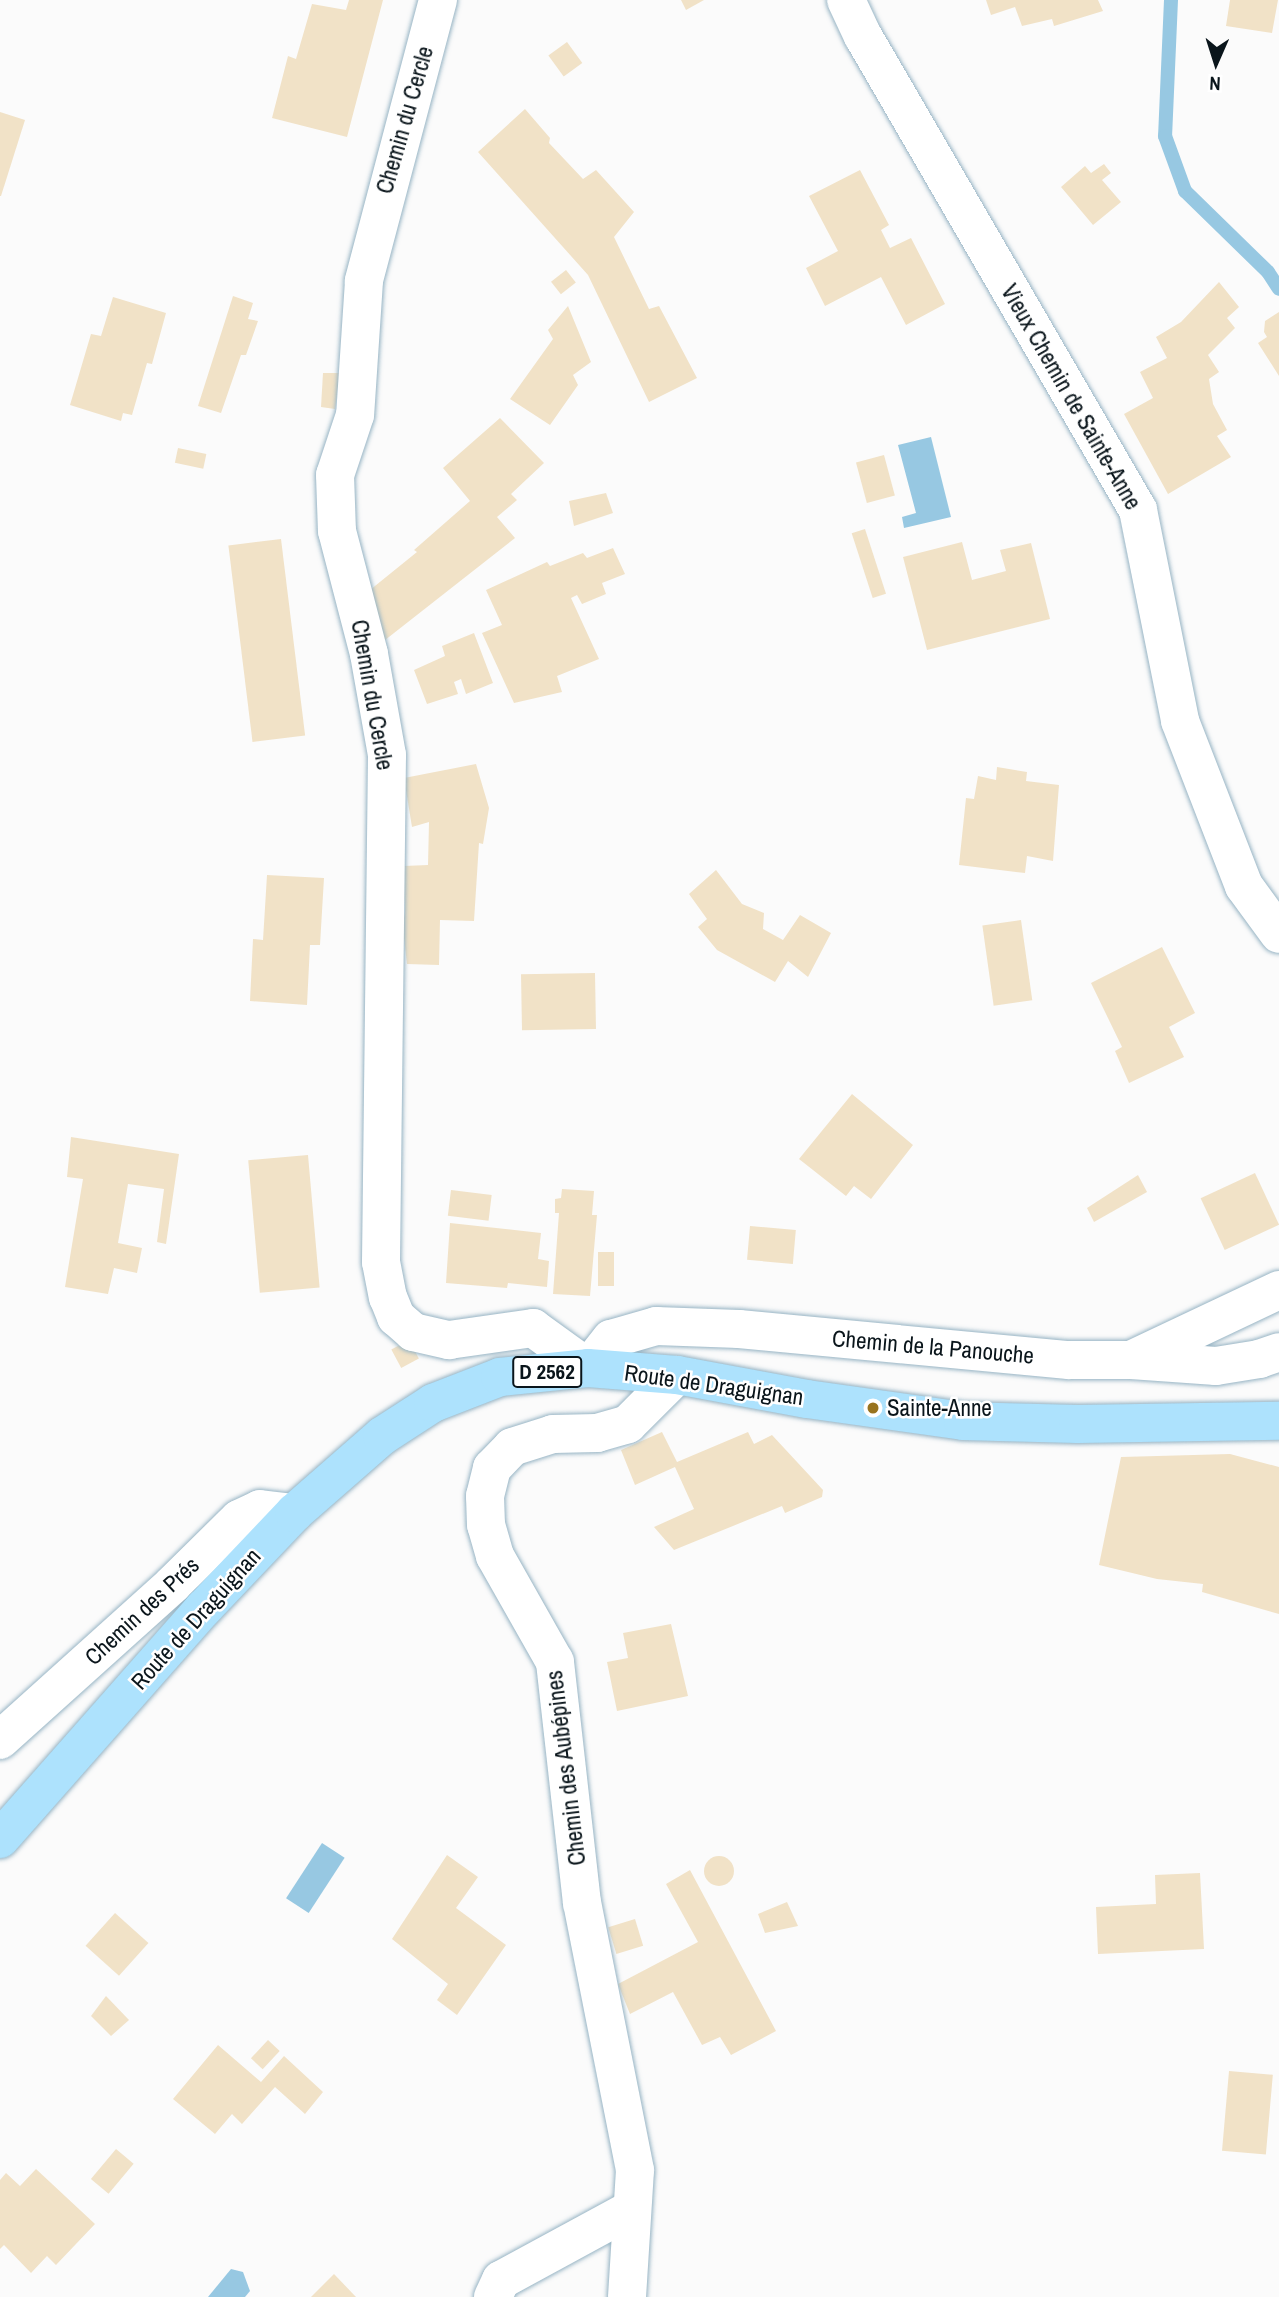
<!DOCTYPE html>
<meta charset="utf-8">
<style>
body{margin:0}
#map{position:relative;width:1279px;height:2297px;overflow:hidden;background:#fbfbfb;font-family:"Archivo Narrow",sans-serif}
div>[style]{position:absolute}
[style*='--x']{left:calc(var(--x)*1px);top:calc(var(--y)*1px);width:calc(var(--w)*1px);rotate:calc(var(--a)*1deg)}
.water>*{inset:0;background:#97c8e2;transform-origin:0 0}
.stream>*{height:14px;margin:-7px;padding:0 7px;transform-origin:7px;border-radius:7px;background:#97c8e2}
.building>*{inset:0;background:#f1e2c7;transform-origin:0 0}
.round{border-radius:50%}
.roads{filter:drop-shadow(0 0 2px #97b4c4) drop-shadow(0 0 2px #97b4c4)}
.minor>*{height:38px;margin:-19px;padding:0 19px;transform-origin:19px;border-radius:19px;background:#fff}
.primary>*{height:38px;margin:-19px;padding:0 19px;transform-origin:19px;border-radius:19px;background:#ade2fd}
.dots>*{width:19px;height:19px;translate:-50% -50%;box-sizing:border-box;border:4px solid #fff;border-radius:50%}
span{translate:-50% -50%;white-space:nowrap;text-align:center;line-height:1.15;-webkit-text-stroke:5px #fff;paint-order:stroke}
.shield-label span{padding:2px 5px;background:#fff;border:2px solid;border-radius:5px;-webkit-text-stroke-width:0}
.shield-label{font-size:21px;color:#0a151b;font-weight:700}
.street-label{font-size:23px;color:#0a151b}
.poi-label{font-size:23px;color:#0a151b}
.left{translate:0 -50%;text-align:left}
.north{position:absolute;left:1181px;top:28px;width:70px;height:70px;-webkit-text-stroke:5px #fff;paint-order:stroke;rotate:183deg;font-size:19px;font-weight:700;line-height:28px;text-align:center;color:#0a151b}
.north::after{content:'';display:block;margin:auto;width:24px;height:32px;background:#0a151b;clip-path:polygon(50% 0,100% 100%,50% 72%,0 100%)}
</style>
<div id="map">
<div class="water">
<div style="clip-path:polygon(931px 437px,951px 517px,904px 528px,902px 517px,916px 513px,898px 445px)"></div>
<div style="left:322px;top:1843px;width:27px;height:66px;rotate:33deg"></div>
<div style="clip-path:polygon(231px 2269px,243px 2272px,250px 2291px,245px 2297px,208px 2297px)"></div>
</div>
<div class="stream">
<div style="--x:1171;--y:0;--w:136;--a:92.5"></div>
<div style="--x:1165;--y:136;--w:59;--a:70"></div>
<div style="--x:1185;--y:191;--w:116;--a:44.3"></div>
<div style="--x:1268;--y:272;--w:20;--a:57"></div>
</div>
<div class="building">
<div style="clip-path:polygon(349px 0,383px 0,347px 137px,272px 118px,288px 56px,296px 59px,312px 4px,346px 10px)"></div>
<div style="clip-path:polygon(681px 0,704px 0,686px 10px)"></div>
<div style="clip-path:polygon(986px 0,1098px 0,1103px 11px,1054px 26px,1052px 19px,1022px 26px,1015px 7px,991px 15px)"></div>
<div style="clip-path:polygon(1230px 0,1278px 0,1272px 33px,1226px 26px)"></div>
<div style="left:567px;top:42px;width:26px;height:23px;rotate:54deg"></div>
<div style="clip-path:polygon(525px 109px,550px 138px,549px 143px,583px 179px,596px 170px,634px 212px,614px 237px,649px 309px,659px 306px,697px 378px,649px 402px,588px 275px,478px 152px)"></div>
<div style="clip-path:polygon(0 112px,25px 120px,1px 196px,0 196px)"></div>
<div style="clip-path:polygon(1104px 164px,1111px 173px,1102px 180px,1121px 202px,1093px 225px,1061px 187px,1085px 166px,1091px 173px)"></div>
<div style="clip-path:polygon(860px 170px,889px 225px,881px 230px,890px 248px,911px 238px,945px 304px,906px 325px,881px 277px,825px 306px,806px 268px,838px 251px,809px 196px)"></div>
<div style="left:566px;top:270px;width:16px;height:19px;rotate:52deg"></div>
<div style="clip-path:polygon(1219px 282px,1239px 307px,1227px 318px,1235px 328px,1208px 355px,1219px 372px,1209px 379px,1213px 404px,1227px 430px,1217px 436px,1231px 457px,1168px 494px,1124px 414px,1153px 398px,1140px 372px,1167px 358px,1156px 337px,1181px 322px)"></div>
<div style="clip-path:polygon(233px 296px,253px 303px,248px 319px,258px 321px,246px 355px,241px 355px,221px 413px,198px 406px)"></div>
<div style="clip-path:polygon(113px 297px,166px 313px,152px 364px,147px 363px,132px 415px,123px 413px,121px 421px,70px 405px,91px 334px,101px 336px)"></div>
<div style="clip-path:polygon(568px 306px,591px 362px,573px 375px,578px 385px,550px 425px,510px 399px,553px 339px,548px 330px)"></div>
<div style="clip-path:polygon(1279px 312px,1279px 376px,1258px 343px,1267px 337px,1264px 332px,1265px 321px)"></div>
<div style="clip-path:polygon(323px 373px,340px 373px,335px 409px,321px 407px)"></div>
<div style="clip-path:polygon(500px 418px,544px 463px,511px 494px,517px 500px,497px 517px,515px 538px,380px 644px,370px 590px,417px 552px,414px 550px,470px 501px,443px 468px)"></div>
<div style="left:178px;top:448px;width:29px;height:15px;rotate:12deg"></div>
<div style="left:884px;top:455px;width:42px;height:29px;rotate:75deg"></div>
<div style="clip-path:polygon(606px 493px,613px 513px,574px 526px,569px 501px)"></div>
<div style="left:865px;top:529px;width:68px;height:14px;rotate:72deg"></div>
<div style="left:281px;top:539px;width:198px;height:53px;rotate:83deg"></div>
<div style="clip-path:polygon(962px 542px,972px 580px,1006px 571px,1000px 550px,1031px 543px,1050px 619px,927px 650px,903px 557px)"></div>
<div style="clip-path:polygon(613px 548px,625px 574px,602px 583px,606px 594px,582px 604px,577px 595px,571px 598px,599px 659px,557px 676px,562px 692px,514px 703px,482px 633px,502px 625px,486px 590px,547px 562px,550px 566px,583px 553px,587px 558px)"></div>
<div style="clip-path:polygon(474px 633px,493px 683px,466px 694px,461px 679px,454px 682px,458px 694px,427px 704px,414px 670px,445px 656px,442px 646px)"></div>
<div style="clip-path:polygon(476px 764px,489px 808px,483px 844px,479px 843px,474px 921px,440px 920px,439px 965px,407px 964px,404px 938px,401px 938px,405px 910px,402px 871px,404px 866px,428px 865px,429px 822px,412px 827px,404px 778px)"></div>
<div style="clip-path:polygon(997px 767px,1027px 772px,1026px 781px,1059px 785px,1053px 861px,1027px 856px,1025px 873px,959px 865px,966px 798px,974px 799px,978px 776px,996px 780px)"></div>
<div style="clip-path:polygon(716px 870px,742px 904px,764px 913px,763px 929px,783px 940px,800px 915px,831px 933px,808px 977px,788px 961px,775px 982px,717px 950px,698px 927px,707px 919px,689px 894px)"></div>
<div style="clip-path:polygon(267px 875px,324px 878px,320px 945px,310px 945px,307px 1005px,250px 1001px,253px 939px,263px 940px)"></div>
<div style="left:1021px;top:920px;width:81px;height:39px;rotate:82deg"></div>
<div style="clip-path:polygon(1162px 947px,1195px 1013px,1169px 1027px,1184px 1057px,1129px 1083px,1115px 1051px,1122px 1047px,1091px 983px)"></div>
<div style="left:595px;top:973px;width:56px;height:74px;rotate:89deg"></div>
<div style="clip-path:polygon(852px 1094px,913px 1145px,871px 1199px,854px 1186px,846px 1196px,799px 1159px)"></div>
<div style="clip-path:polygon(71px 1137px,179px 1154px,166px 1244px,157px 1242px,164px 1189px,128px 1184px,118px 1243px,142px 1248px,137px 1273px,114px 1268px,108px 1294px,65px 1287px,83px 1179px,67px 1177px)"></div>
<div style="left:308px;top:1155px;width:133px;height:60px;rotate:85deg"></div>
<div style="left:1255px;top:1173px;width:57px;height:60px;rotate:65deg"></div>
<div style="clip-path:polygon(1138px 1175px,1147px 1192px,1094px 1222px,1087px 1208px)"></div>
<div style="clip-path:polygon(562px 1189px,594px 1191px,592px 1215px,597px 1215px,590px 1296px,553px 1294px,559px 1213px,555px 1213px,555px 1199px,561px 1198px)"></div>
<div style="left:451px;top:1190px;width:41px;height:26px;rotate:7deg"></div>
<div style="clip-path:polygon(450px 1223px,541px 1233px,538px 1259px,549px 1261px,547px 1287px,508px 1283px,507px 1288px,446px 1283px)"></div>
<div style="left:750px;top:1226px;width:46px;height:34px;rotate:5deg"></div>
<div style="left:598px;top:1252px;width:16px;height:34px"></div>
<div style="left:409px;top:1340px;width:21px;height:20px;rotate:62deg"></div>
<div style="clip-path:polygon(662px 1432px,677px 1462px,748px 1432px,754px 1444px,772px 1435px,823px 1490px,822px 1497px,785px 1513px,782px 1506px,674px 1550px,654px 1527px,694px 1509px,675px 1467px,635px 1485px,621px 1450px)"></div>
<div style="clip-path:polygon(1230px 1454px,1279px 1467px,1279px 1614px,1202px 1592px,1203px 1584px,1157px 1579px,1099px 1565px,1121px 1457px)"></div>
<div style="clip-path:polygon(671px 1624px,688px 1696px,617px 1711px,607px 1662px,628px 1658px,623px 1633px)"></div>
<div style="clip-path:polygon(447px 1855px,478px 1877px,456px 1908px,506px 1945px,457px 2015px,437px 2000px,448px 1984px,392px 1939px)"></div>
<div class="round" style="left:704px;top:1856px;width:30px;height:30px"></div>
<div style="clip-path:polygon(690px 1870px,776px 2031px,731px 2055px,720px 2037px,702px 2045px,673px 1992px,630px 2014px,618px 1984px,698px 1942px,666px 1884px)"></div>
<div style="clip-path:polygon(1200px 1873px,1204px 1949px,1098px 1954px,1096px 1907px,1156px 1904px,1155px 1875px)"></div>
<div style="clip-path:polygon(787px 1902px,798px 1926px,765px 1933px,758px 1914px)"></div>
<div style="left:115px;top:1913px;width:45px;height:44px;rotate:42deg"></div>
<div style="left:635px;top:1919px;width:28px;height:28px;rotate:73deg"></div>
<div style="clip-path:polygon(106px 1996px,129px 2020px,111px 2036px,91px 2016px)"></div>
<div style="left:268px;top:2040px;width:16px;height:25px;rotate:43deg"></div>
<div style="clip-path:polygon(218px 2045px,261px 2082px,284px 2056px,323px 2092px,305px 2114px,275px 2087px,242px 2124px,232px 2114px,215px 2134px,173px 2099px)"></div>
<div style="left:1229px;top:2071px;width:44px;height:80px;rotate:5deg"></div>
<div style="left:116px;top:2149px;width:23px;height:39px;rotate:40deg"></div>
<div style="clip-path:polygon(36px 2169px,95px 2224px,56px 2265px,47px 2256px,31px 2273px,4px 2245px,0 2249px,0 2180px,6px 2173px,20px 2186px)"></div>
<div style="clip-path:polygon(334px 2274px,356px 2297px,311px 2297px)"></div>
</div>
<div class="roads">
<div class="minor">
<div style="--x:438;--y:0;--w:291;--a:104.8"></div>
<div style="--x:364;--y:281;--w:134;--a:93.8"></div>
<div style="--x:355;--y:415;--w:63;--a:108.4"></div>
<div style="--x:335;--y:475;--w:56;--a:88"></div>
<div style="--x:337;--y:531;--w:127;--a:75.4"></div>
<div style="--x:369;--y:654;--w:103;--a:79.9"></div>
<div style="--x:387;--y:755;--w:507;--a:90.68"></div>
<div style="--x:381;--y:1262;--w:36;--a:79"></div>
<div style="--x:388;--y:1297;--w:22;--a:68"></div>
<div style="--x:396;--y:1317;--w:23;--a:41"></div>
<div style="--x:413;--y:1332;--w:37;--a:13"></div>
<div style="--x:449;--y:1340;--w:85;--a:-8.1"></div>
<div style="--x:533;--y:1328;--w:68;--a:36"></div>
<div style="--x:588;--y:1368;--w:37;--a:-52"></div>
<div style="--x:611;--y:1339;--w:47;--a:-16.1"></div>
<div style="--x:656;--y:1326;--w:83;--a:2.1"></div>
<div style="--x:739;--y:1329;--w:331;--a:5.4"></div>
<div style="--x:1069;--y:1360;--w:62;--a:0"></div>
<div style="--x:1131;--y:1360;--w:164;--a:-25.3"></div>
<div style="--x:846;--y:0;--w:40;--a:65"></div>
<div style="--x:863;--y:36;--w:548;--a:59.88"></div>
<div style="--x:1138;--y:510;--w:215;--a:78.7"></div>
<div style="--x:1180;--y:721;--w:177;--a:68.8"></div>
<div style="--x:1244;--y:886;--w:59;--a:53.9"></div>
<div style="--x:1131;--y:1360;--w:85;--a:4"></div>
<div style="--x:1216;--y:1366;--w:44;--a:-9.2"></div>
<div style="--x:1259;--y:1359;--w:21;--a:-19"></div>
<div style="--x:0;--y:1740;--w:232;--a:-42"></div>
<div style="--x:172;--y:1585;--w:94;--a:-44.6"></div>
<div style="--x:239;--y:1519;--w:23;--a:-25"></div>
<div style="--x:260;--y:1509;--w:34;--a:7"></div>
<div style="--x:493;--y:2297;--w:19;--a:-65"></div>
<div style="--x:501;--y:2280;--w:149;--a:-28.5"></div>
<div style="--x:627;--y:2297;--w:127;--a:-86.4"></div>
<div style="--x:635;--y:2170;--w:272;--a:-101.2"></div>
<div style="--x:582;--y:1903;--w:243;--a:-96.4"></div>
<div style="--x:555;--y:1662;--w:122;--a:-119.5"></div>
<div style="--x:495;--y:1556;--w:32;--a:-106"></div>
<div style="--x:486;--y:1525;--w:29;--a:-92"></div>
<div style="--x:485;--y:1496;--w:29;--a:-76"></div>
<div style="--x:492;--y:1468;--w:29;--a:-46"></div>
<div style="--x:512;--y:1447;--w:43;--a:-17.6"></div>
<div style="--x:553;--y:1434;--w:44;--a:-1.3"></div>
<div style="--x:597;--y:1433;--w:32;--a:-16"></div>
<div style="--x:628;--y:1424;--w:69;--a:-45"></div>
</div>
<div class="primary">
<div style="--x:0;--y:1839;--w:308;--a:-48.6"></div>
<div style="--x:204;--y:1608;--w:131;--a:-46.5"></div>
<div style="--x:294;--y:1513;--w:117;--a:-41.2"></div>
<div style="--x:382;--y:1436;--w:61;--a:-32.9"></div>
<div style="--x:433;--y:1403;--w:72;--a:-21.2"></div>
<div style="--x:500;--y:1377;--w:88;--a:-5.8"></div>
<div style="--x:588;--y:1368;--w:89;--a:4.5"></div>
<div style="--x:677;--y:1375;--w:132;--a:10.5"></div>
<div style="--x:807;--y:1399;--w:158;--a:8"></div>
<div style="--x:963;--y:1421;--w:115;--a:1.5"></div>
<div style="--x:1078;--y:1424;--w:201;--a:-0.9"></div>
</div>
</div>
<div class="dots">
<div style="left:873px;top:1408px;background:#98731e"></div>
</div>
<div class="shield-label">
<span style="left:547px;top:1372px">D 2562</span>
</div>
<div class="street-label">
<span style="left:405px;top:120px;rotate:-74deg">Chemin du Cercle</span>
<span style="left:1071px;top:397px;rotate:60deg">Vieux Chemin de Sainte-Anne</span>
<span style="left:372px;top:695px;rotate:80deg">Chemin du Cercle</span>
<span style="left:933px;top:1347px;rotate:5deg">Chemin de la Panouche</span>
<span style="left:714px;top:1385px;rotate:8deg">Route de Draguignan</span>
<span style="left:142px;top:1611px;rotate:-43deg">Chemin des Prés</span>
<span style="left:196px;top:1619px;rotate:-48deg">Route de Draguignan</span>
<span style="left:566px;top:1768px;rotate:-97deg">Chemin des Aubépines</span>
</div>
<div class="poi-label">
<span class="left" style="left:887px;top:1408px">Sainte-Anne</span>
</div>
<div class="north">N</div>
</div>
